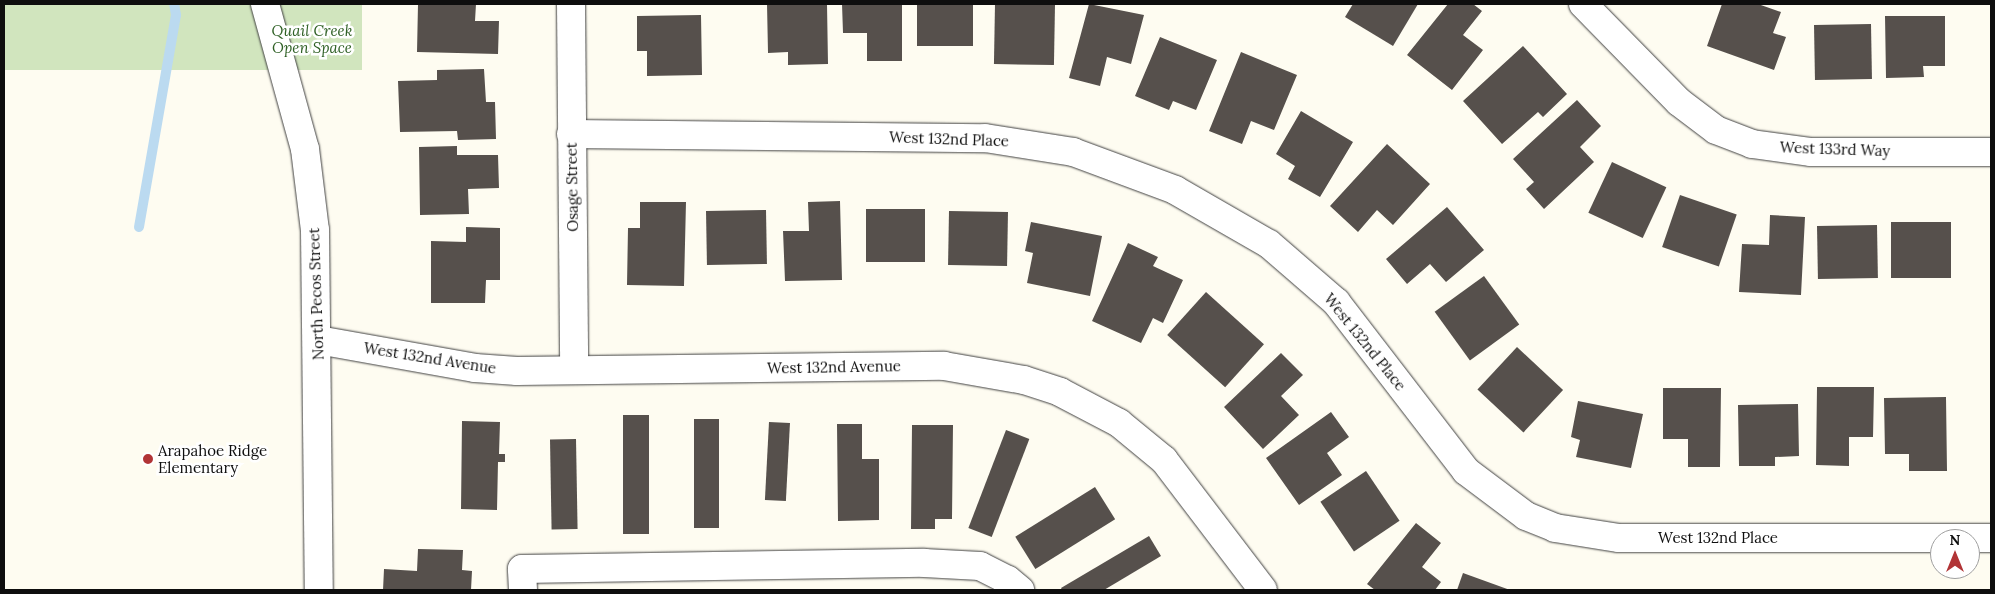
<!DOCTYPE html>
<style>
body{margin:0}
#map{position:relative;width:1995px;height:594px;overflow:hidden;background:#fefcf1;font-family:Lora,serif}
div>[style]{position:absolute}
[style*='--x']{left:calc(var(--x)*1px);top:calc(var(--y)*1px);width:calc(var(--w)*1px);rotate:calc(var(--a)*1deg)}
.green>*{inset:0;background:#d1e5be;transform-origin:0 0}
.stream>*{height:10px;margin:-5px;padding:0 5px;transform-origin:5px;border-radius:5px;background:#bbdaf0}
.building>*{inset:0;background:#56504c;transform-origin:0 0}
.roads{filter:drop-shadow(0 0 1px #414141) drop-shadow(0 0 1px #414141)}
.minor>*{height:28px;margin:-14px;padding:0 14px;transform-origin:14px;border-radius:14px;background:#fff}
.dots>*{width:14px;height:14px;translate:-50% -50%;box-sizing:border-box;border:2px solid #fff;border-radius:50%}
span{translate:-50% -50%;white-space:nowrap;text-align:center;line-height:1.15;-webkit-text-stroke:5px #fff;paint-order:stroke}
.park-label{font-size:15px;color:#2f6025;font-style:italic}
.street-label{font-size:15px;color:#0e0e0e}
.poi-label{font-size:15px;color:#0e0e0e}
.left{translate:0 -50%;text-align:left}
.frame{position:absolute;inset:0;border:5px solid #0e0e0e;pointer-events:none}
.north{position:absolute;left:1930px;top:529px;width:50px;height:50px;box-sizing:border-box;background:#fff;border:1px solid #9f9f9f;border-radius:50%;rotate:0deg;font-size:14px;font-weight:700;line-height:20px;text-align:center;color:#0e0e0e}
.north::after{content:'';display:block;margin:auto;width:18px;height:22px;background:#b13436;clip-path:polygon(50% 0,100% 100%,50% 72%,0 100%)}
</style>
<div id="map">
<div class="green">
<div style="left:4px;top:4px;width:358px;height:66px"></div>
</div>
<div class="stream">
<div style="--x:139;--y:227;--w:215;--a:-80.1"></div>
<div style="--x:176;--y:15;--w:11;--a:-100"></div>
</div>
<div class="building">
<div style="clip-path:polygon(418px 4px,476px 4px,475px 21px,499px 21px,498px 54px,417px 52px)"></div>
<div style="clip-path:polygon(767px 4px,827px 4px,828px 64px,788px 65px,788px 52px,768px 53px)"></div>
<div style="clip-path:polygon(842px 4px,902px 4px,902px 61px,867px 61px,867px 33px,843px 33px)"></div>
<div style="left:917px;top:4px;width:56px;height:42px"></div>
<div style="left:995px;top:4px;width:60px;height:60px;rotate:1deg"></div>
<div style="clip-path:polygon(1089px 4px,1144px 15px,1131px 64px,1107px 57px,1100px 86px,1069px 78px)"></div>
<div style="clip-path:polygon(1353px 4px,1418px 4px,1393px 46px,1345px 17px)"></div>
<div style="clip-path:polygon(1448px 4px,1473px 4px,1482px 11px,1463px 35px,1483px 50px,1452px 90px,1407px 55px)"></div>
<div style="clip-path:polygon(1722px 4px,1758px 4px,1781px 12px,1773px 33px,1786px 37px,1774px 70px,1707px 46px)"></div>
<div style="clip-path:polygon(701px 15px,702px 75px,647px 76px,647px 51px,637px 51px,637px 16px)"></div>
<div style="clip-path:polygon(1885px 16px,1945px 16px,1945px 66px,1923px 66px,1924px 77px,1886px 78px)"></div>
<div style="left:1871px;top:24px;width:55px;height:57px;rotate:89deg"></div>
<div style="clip-path:polygon(1160px 37px,1217px 60px,1196px 110px,1173px 101px,1169px 110px,1135px 96px)"></div>
<div style="clip-path:polygon(1523px 46px,1567px 94px,1543px 117px,1538px 112px,1502px 144px,1463px 101px)"></div>
<div style="clip-path:polygon(1241px 52px,1297px 75px,1274px 130px,1251px 121px,1242px 144px,1209px 131px)"></div>
<div style="clip-path:polygon(484px 69px,486px 102px,495px 102px,496px 139px,458px 140px,457px 131px,400px 132px,398px 81px,437px 80px,437px 70px)"></div>
<div style="clip-path:polygon(1577px 100px,1601px 126px,1580px 147px,1594px 162px,1544px 209px,1526px 189px,1534px 182px,1513px 159px)"></div>
<div style="clip-path:polygon(1301px 111px,1353px 142px,1320px 197px,1288px 179px,1295px 166px,1276px 154px)"></div>
<div style="clip-path:polygon(1387px 144px,1430px 184px,1393px 225px,1377px 210px,1358px 232px,1330px 206px)"></div>
<div style="clip-path:polygon(457px 146px,457px 155px,498px 155px,499px 188px,468px 189px,469px 214px,420px 215px,419px 147px)"></div>
<div style="left:1612px;top:162px;width:60px;height:56px;rotate:25deg"></div>
<div style="left:1680px;top:195px;width:60px;height:55px;rotate:19deg"></div>
<div style="clip-path:polygon(840px 201px,842px 280px,785px 281px,783px 231px,809px 231px,808px 202px)"></div>
<div style="clip-path:polygon(640px 202px,686px 202px,684px 286px,627px 285px,628px 228px,640px 228px)"></div>
<div style="clip-path:polygon(1447px 207px,1484px 250px,1446px 282px,1430px 264px,1407px 284px,1386px 259px)"></div>
<div style="left:866px;top:209px;width:59px;height:53px"></div>
<div style="left:766px;top:210px;width:54px;height:60px;rotate:89deg"></div>
<div style="left:949px;top:211px;width:59px;height:54px;rotate:1deg"></div>
<div style="clip-path:polygon(1770px 215px,1805px 217px,1801px 295px,1739px 292px,1742px 244px,1769px 245px)"></div>
<div style="clip-path:polygon(1031px 222px,1102px 236px,1090px 296px,1027px 283px,1033px 253px,1025px 251px)"></div>
<div style="left:1951px;top:222px;width:56px;height:60px;rotate:90deg"></div>
<div style="left:1877px;top:225px;width:53px;height:60px;rotate:89deg"></div>
<div style="clip-path:polygon(466px 227px,500px 228px,500px 280px,486px 280px,485px 303px,431px 303px,431px 241px,466px 242px)"></div>
<div style="clip-path:polygon(1128px 243px,1158px 257px,1153px 266px,1183px 280px,1163px 323px,1153px 318px,1141px 343px,1092px 321px)"></div>
<div style="left:1484px;top:276px;width:60px;height:61px;rotate:54deg"></div>
<div style="left:1206px;top:292px;width:78px;height:58px;rotate:42deg"></div>
<div style="left:1517px;top:347px;width:63px;height:58px;rotate:43deg"></div>
<div style="clip-path:polygon(1281px 353px,1303px 375px,1281px 396px,1299px 415px,1263px 449px,1224px 407px)"></div>
<div style="clip-path:polygon(1817px 387px,1874px 387px,1873px 437px,1849px 437px,1849px 466px,1816px 465px)"></div>
<div style="clip-path:polygon(1663px 388px,1721px 388px,1720px 467px,1688px 467px,1688px 439px,1663px 439px)"></div>
<div style="clip-path:polygon(1946px 397px,1947px 471px,1909px 471px,1909px 454px,1885px 454px,1884px 398px)"></div>
<div style="clip-path:polygon(1578px 401px,1643px 414px,1631px 468px,1576px 457px,1580px 440px,1571px 437px)"></div>
<div style="clip-path:polygon(1798px 404px,1799px 456px,1775px 457px,1775px 466px,1739px 466px,1738px 405px)"></div>
<div style="clip-path:polygon(1331px 412px,1349px 437px,1327px 453px,1342px 475px,1299px 505px,1266px 458px)"></div>
<div style="left:623px;top:415px;width:26px;height:119px"></div>
<div style="left:694px;top:419px;width:25px;height:109px"></div>
<div style="clip-path:polygon(462px 421px,500px 422px,499px 454px,505px 454px,505px 462px,498px 462px,497px 510px,461px 509px)"></div>
<div style="left:769px;top:422px;width:21px;height:78px;rotate:3deg"></div>
<div style="clip-path:polygon(837px 424px,862px 424px,862px 459px,879px 459px,879px 520px,838px 521px)"></div>
<div style="clip-path:polygon(912px 425px,953px 425px,952px 519px,935px 519px,935px 529px,911px 529px)"></div>
<div style="left:1006px;top:430px;width:25px;height:105px;rotate:21deg"></div>
<div style="left:576px;top:439px;width:90px;height:26px;rotate:89deg"></div>
<div style="left:1366px;top:471px;width:60px;height:55px;rotate:56deg"></div>
<div style="left:1095px;top:487px;width:38px;height:94px;rotate:58deg"></div>
<div style="clip-path:polygon(1416px 523px,1441px 543px,1422px 567px,1441px 582px,1435px 590px,1375px 590px,1367px 584px)"></div>
<div style="clip-path:polygon(1149px 536px,1161px 556px,1104px 590px,1062px 590px,1061px 588px)"></div>
<div style="clip-path:polygon(418px 549px,463px 550px,462px 570px,472px 571px,471px 590px,383px 590px,384px 569px,417px 571px)"></div>
<div style="clip-path:polygon(1463px 573px,1510px 590px,1457px 590px)"></div>
</div>
<div class="roads">
<div class="minor">
<div style="--x:265;--y:4;--w:150;--a:74.6"></div>
<div style="--x:305;--y:149;--w:82;--a:83"></div>
<div style="--x:315;--y:230;--w:360;--a:89.4"></div>
<div style="--x:571;--y:4;--w:366;--a:89.5"></div>
<div style="--x:1583;--y:4;--w:137;--a:45.6"></div>
<div style="--x:1679;--y:102;--w:46;--a:37.1"></div>
<div style="--x:1716;--y:130;--w:39;--a:21"></div>
<div style="--x:1752;--y:144;--w:60;--a:7.7"></div>
<div style="--x:1811;--y:152;--w:180;--a:0"></div>
<div style="--x:571;--y:134;--w:414;--a:0.6"></div>
<div style="--x:985;--y:138;--w:89;--a:9"></div>
<div style="--x:1073;--y:152;--w:109;--a:20.4"></div>
<div style="--x:1175;--y:190;--w:108;--a:29.9"></div>
<div style="--x:1269;--y:244;--w:89;--a:40.9"></div>
<div style="--x:1336;--y:302;--w:213;--a:52.4"></div>
<div style="--x:1466;--y:471;--w:75;--a:36.9"></div>
<div style="--x:1526;--y:516;--w:31;--a:22"></div>
<div style="--x:1555;--y:528;--w:65;--a:8.9"></div>
<div style="--x:1619;--y:538;--w:372;--a:0"></div>
<div style="--x:318;--y:340;--w:159;--a:10.1"></div>
<div style="--x:475;--y:368;--w:42;--a:4.1"></div>
<div style="--x:517;--y:371;--w:427;--a:-0.7"></div>
<div style="--x:944;--y:366;--w:81;--a:9.9"></div>
<div style="--x:1024;--y:380;--w:38;--a:18"></div>
<div style="--x:1060;--y:392;--w:67;--a:27.7"></div>
<div style="--x:1119;--y:423;--w:58;--a:39.4"></div>
<div style="--x:1164;--y:460;--w:163;--a:52.7"></div>
<div style="--x:523;--y:590;--w:21;--a:-93"></div>
<div style="--x:522;--y:569;--w:402;--a:-0.9"></div>
<div style="--x:924;--y:563;--w:56;--a:3.1"></div>
<div style="--x:980;--y:566;--w:31;--a:27"></div>
<div style="--x:1008;--y:580;--w:16;--a:40"></div>
</div>
</div>
<div class="dots">
<div style="left:148px;top:459px;background:#b13436"></div>
</div>
<div class="park-label">
<span style="left:312px;top:39px">Quail Creek<br>Open Space</span>
</div>
<div class="street-label">
<span style="left:949px;top:139px;rotate:2deg">West 132nd Place</span>
<span style="left:1835px;top:149px;rotate:2deg">West 133rd Way</span>
<span style="left:572px;top:187px;rotate:-91deg">Osage Street</span>
<span style="left:316px;top:294px;rotate:-92deg">North Pecos Street</span>
<span style="left:1365px;top:342px;rotate:51deg">West 132nd Place</span>
<span style="left:430px;top:358px;rotate:9deg">West 132nd Avenue</span>
<span style="left:834px;top:367px;rotate:-1deg">West 132nd Avenue</span>
<span style="left:1718px;top:538px">West 132nd Place</span>
</div>
<div class="poi-label">
<span class="left" style="left:158px;top:459px">Arapahoe Ridge<br>Elementary</span>
</div>
<div class="frame"></div>
<div class="north">N</div>
</div>
